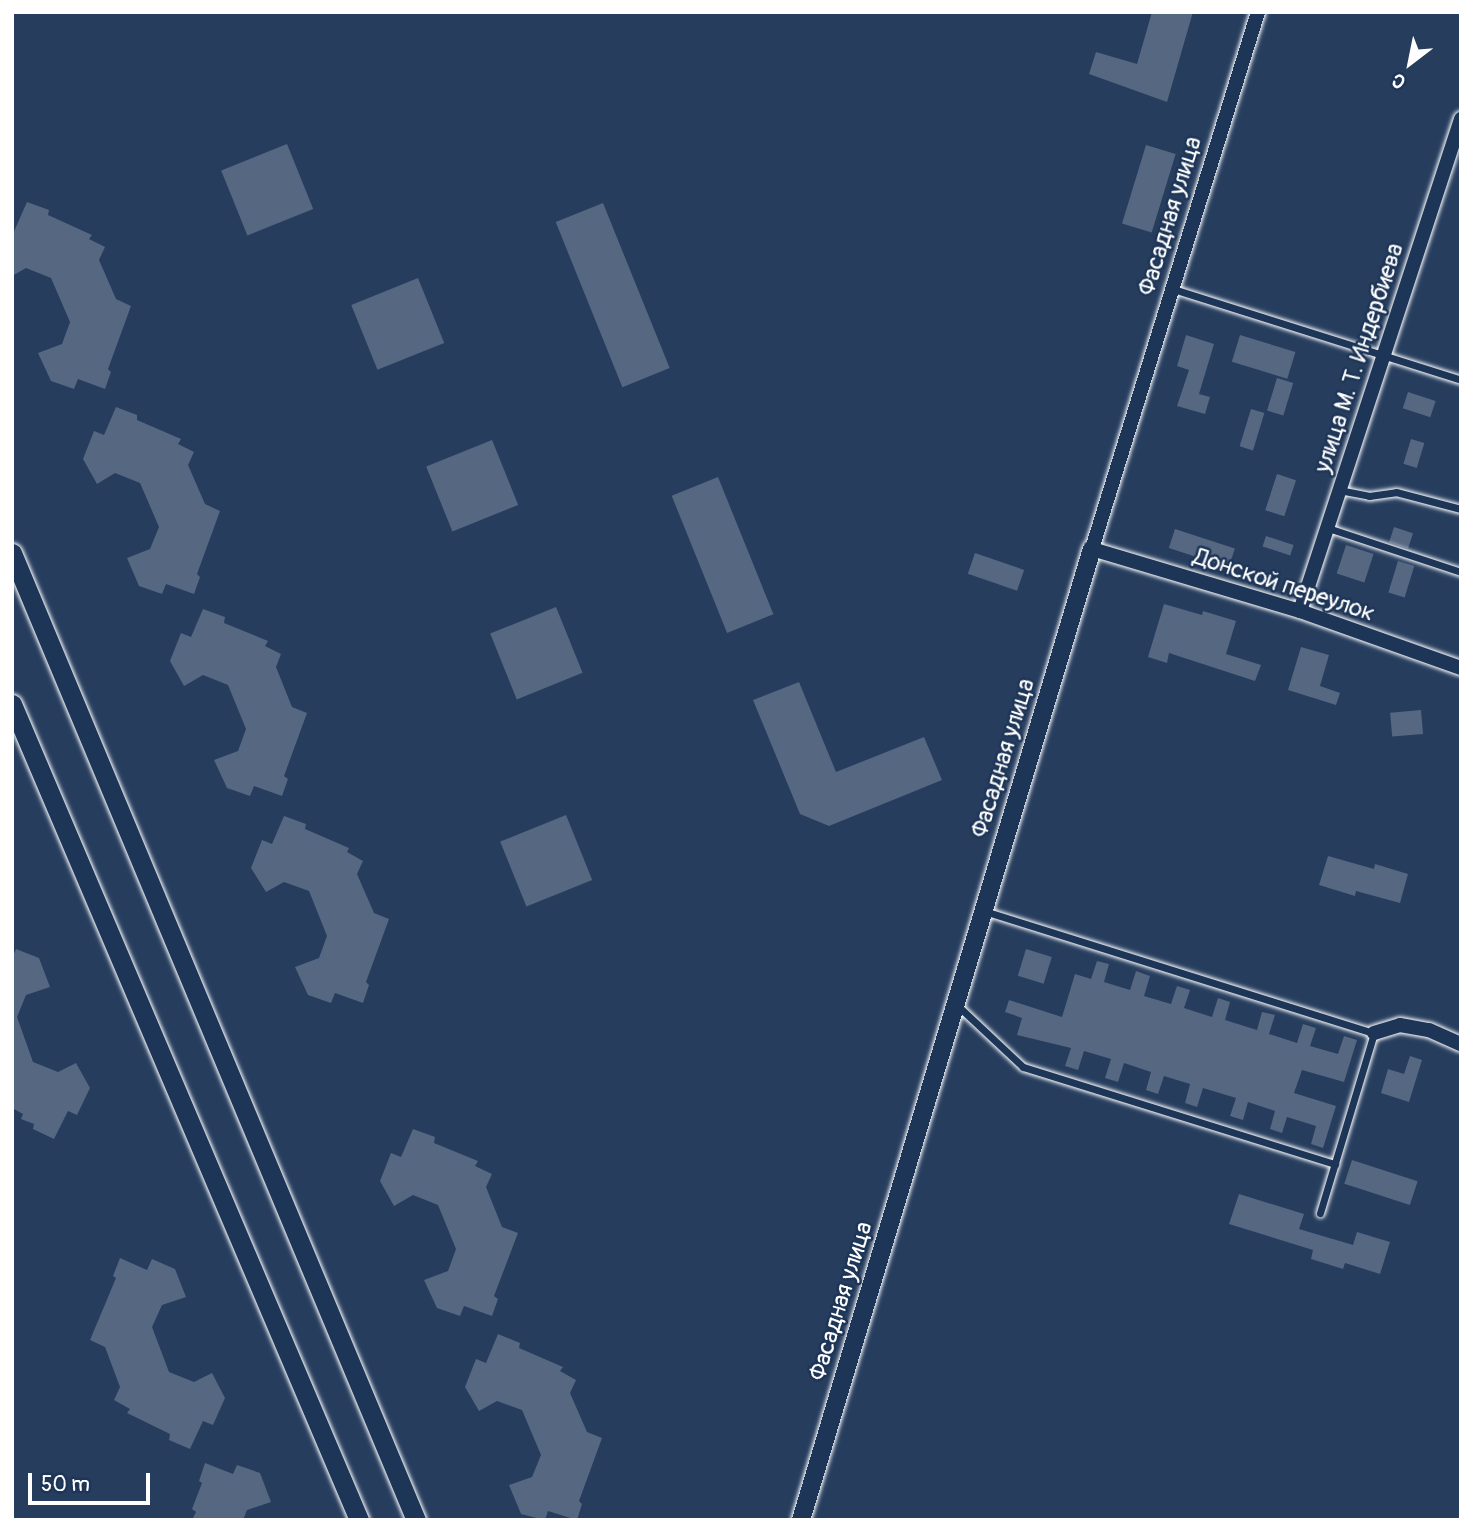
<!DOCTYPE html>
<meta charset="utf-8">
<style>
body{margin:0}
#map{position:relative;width:1473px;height:1532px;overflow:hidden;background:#263d5e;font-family:Pangolin,sans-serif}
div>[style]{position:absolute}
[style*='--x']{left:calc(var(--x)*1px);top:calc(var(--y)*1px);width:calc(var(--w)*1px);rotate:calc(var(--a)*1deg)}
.building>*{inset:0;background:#556781;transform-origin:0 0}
.roads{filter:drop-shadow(0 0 2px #fff) drop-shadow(0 0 2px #fff)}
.service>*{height:7px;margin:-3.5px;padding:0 3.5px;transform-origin:3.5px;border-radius:3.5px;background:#1d3557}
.minor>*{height:14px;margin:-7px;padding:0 7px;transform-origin:7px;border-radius:7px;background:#1d3557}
.tertiary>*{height:18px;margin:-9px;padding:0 9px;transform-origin:9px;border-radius:9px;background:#1d3557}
.secondary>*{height:19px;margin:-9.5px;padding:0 9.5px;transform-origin:9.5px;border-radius:9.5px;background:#1d3557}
span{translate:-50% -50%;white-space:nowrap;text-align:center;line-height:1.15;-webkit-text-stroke:5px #1d3557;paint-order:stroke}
.street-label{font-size:24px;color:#fff}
.frame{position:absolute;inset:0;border:14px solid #fff;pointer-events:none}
.north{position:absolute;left:1375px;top:28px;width:70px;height:70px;-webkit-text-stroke:5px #1d3557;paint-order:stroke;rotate:212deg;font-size:19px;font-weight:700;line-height:28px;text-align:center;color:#fff}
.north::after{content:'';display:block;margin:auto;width:24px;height:32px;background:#fff;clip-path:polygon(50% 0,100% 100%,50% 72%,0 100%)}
.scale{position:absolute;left:28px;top:1473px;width:122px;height:32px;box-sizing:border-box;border:4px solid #fff;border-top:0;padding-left:9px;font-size:21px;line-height:24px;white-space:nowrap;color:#fff;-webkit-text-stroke:5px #1d3557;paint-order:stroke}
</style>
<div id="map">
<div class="building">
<div style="clip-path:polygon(1152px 12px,1193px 12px,1167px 102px,1089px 74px,1096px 52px,1137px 64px)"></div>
<div style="left:287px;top:144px;width:70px;height:71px;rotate:68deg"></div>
<div style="left:1146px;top:145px;width:31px;height:82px;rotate:17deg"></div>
<div style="clip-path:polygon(27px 202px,49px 210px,48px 215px,92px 235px,89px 239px,105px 247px,99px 260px,116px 299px,131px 306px,108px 369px,111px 372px,105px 389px,78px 379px,74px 389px,51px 381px,38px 353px,62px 344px,70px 322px,51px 278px,26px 268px,12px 276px,12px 236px)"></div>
<div style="left:603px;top:203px;width:178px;height:51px;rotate:68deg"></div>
<div style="left:418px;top:278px;width:70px;height:72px;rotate:68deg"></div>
<div style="clip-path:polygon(1186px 335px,1214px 344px,1199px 394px,1210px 397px,1205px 414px,1177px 406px,1189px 370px,1177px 366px)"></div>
<div style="left:1240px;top:335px;width:58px;height:28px;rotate:17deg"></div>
<div style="left:1277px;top:378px;width:17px;height:34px;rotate:17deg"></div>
<div style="left:1408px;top:392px;width:29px;height:17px;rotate:18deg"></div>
<div style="clip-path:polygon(116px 407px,137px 415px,137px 420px,181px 439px,178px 444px,194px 452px,188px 465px,205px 504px,220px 511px,197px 574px,200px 577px,194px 594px,166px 584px,162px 594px,139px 586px,127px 558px,150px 549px,159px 527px,140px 483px,115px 473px,97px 484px,83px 459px,94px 431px,104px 435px)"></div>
<div style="left:1251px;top:409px;width:14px;height:39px;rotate:17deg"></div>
<div style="left:1411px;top:439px;width:14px;height:26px;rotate:17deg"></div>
<div style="left:492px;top:440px;width:70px;height:71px;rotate:68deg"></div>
<div style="left:1277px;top:474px;width:20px;height:38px;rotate:18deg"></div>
<div style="left:718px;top:477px;width:148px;height:50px;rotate:68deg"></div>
<div style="left:1394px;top:527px;width:20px;height:16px;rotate:18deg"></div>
<div style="left:1175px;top:529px;width:63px;height:20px;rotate:18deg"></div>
<div style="left:1266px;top:536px;width:29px;height:11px;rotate:18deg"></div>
<div style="left:1346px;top:545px;width:29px;height:30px;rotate:18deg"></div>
<div style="left:975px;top:553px;width:52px;height:22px;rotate:19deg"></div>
<div style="left:1398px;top:561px;width:17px;height:33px;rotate:17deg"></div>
<div style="clip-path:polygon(1164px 604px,1202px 615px,1203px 611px,1236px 621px,1226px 654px,1261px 665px,1255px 681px,1169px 653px,1167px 663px,1148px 657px)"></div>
<div style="left:556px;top:607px;width:71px;height:71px;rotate:68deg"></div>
<div style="clip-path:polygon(203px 609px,225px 617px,224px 623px,268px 641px,265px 646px,281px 654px,276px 667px,292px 707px,307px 713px,284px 776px,288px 779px,282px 796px,254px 786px,250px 796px,227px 788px,214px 760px,238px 751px,246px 729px,228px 685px,203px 675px,184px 686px,170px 661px,181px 633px,191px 637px)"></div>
<div style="clip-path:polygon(1301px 647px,1329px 655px,1320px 686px,1340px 693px,1336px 705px,1288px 690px)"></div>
<div style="clip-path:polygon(799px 682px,836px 772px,924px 737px,942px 780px,829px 826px,800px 814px,753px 700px)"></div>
<div style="left:1421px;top:710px;width:24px;height:31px;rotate:85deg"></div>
<div style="left:566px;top:815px;width:70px;height:71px;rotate:68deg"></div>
<div style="clip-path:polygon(284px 816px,306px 824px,305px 829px,349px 848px,347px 852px,363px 861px,357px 874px,374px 913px,389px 919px,366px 982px,369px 985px,363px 1003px,335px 993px,331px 1003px,308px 995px,295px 967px,319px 958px,327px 936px,309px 891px,284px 882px,266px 892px,251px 868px,262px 840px,272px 844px)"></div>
<div style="clip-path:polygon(1328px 856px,1374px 869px,1375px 864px,1408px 874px,1400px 903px,1356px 891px,1355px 896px,1319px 885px)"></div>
<div style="clip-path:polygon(16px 949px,39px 958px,50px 987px,26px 995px,17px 1017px,33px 1062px,58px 1072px,76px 1063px,90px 1088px,77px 1115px,68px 1111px,54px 1139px,33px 1129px,34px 1124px,21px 1119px,23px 1114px,12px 1108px,12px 958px)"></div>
<div style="left:1026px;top:949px;width:27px;height:28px;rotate:17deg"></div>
<div style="clip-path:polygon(1097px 961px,1109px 964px,1104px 982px,1130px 990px,1136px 971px,1150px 976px,1144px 996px,1171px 1004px,1177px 986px,1190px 990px,1184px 1008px,1212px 1017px,1218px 998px,1230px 1002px,1225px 1020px,1257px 1030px,1262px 1012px,1275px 1015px,1269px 1034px,1297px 1043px,1303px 1024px,1316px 1028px,1310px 1046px,1338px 1054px,1344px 1036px,1357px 1040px,1344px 1082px,1302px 1070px,1294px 1093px,1336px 1106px,1323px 1148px,1311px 1144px,1316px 1126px,1287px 1117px,1282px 1133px,1270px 1129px,1275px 1111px,1248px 1102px,1243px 1120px,1230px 1116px,1236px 1098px,1203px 1088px,1197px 1107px,1185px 1103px,1190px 1084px,1164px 1076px,1158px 1094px,1146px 1090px,1151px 1072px,1124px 1063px,1118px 1082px,1105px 1078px,1111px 1059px,1084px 1051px,1078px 1070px,1065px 1066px,1071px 1048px,1017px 1035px,1022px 1018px,1005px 1012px,1009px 1000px,1062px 1017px,1075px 974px,1091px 979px)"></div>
<div style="clip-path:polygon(1410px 1056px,1422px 1060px,1409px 1102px,1381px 1093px,1388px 1069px,1404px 1074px)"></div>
<div style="clip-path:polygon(413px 1129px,435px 1137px,434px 1143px,478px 1161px,475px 1166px,492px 1174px,486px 1187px,502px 1227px,518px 1233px,494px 1296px,498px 1299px,492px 1316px,464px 1306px,460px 1316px,437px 1308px,424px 1280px,448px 1271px,456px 1249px,438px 1205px,413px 1195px,394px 1206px,380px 1181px,391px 1153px,401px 1157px)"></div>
<div style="left:1352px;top:1160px;width:69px;height:25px;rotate:18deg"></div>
<div style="clip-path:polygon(1239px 1194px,1304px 1214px,1299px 1229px,1353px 1245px,1357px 1232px,1390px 1242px,1380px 1274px,1345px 1263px,1343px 1269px,1311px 1259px,1313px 1250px,1229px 1224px)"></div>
<div style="clip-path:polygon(120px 1258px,147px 1270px,152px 1259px,175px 1269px,186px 1297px,162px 1305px,152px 1327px,169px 1372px,194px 1382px,212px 1373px,225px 1398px,213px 1425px,203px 1421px,190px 1449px,169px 1440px,170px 1434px,127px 1413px,130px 1409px,114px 1400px,120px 1387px,105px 1347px,90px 1340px,116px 1278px,113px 1276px)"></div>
<div style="clip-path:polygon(498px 1334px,520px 1343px,519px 1348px,563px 1367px,560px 1371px,576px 1380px,570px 1393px,587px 1432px,602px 1438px,579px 1501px,582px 1504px,577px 1520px,548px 1511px,545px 1520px,521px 1514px,509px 1485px,532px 1477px,541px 1455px,522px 1410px,497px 1401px,479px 1411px,465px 1387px,476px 1359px,486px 1363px)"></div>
<div style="clip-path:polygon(205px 1463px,233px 1474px,237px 1465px,260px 1473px,271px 1502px,247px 1510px,243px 1520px,192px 1520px,196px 1512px,192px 1509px,202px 1483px,199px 1481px)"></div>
</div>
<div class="roads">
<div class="service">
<div style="--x:1173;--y:289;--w:302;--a:17.5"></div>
<div style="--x:1339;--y:490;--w:31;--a:11"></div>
<div style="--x:1369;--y:496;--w:27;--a:-8"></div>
<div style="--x:1396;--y:492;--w:67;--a:14.7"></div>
<div style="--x:1328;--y:528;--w:140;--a:18.3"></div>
<div style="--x:984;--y:911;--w:409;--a:17.4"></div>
<div style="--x:1374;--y:1033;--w:188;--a:106.7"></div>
<div style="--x:958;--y:1006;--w:89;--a:43.2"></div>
<div style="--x:1023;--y:1067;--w:327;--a:17.3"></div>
</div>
<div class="minor">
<div style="--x:1258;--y:12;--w:562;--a:107.18"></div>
<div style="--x:1092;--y:549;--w:217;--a:16.6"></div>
<div style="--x:1300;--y:611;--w:171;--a:19.5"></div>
<div style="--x:1300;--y:611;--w:518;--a:-71.88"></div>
<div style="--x:1374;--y:1033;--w:27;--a:-17"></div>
<div style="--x:1400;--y:1025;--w:29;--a:10"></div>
<div style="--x:1429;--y:1030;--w:35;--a:24"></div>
</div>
<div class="tertiary">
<div style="--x:801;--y:1520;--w:1014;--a:-73.32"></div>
</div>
<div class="secondary">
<div style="--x:12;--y:553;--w:1048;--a:67.33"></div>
<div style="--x:12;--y:704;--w:887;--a:66.96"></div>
</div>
</div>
<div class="street-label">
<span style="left:1170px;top:216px;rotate:-73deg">Фасадная улица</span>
<span style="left:1359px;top:358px;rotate:-72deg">улица М. Т. Индербиева</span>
<span style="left:1284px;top:585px;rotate:18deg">Донской переулок</span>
<span style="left:1003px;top:758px;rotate:-73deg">Фасадная улица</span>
<span style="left:841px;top:1301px;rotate:-73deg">Фасадная улица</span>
</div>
<div class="frame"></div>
<div class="north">С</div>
<div class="scale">50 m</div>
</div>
